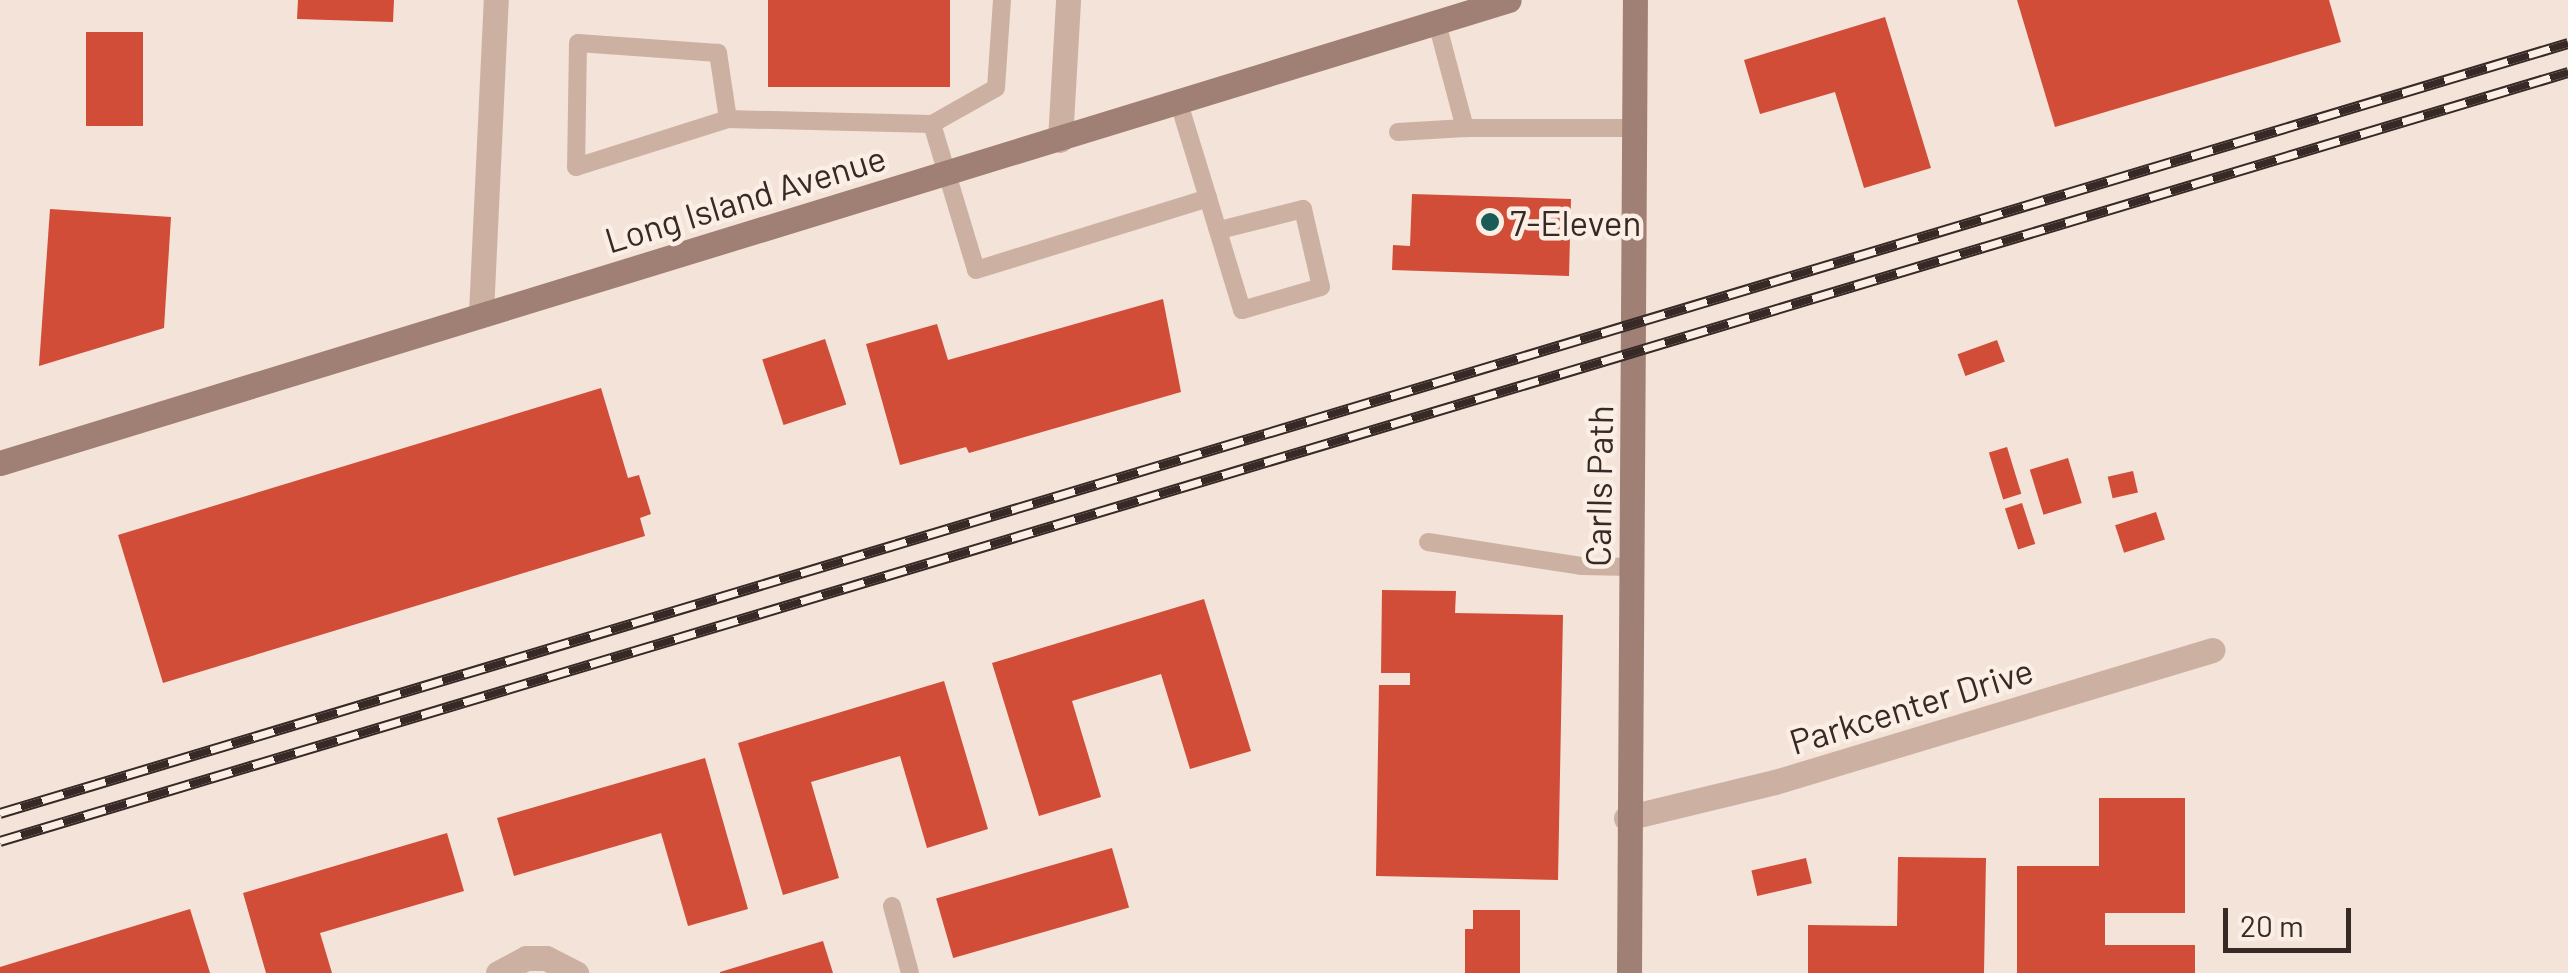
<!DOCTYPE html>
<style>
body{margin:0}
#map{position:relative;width:2568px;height:973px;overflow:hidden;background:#f3e3d8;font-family:Barlow,sans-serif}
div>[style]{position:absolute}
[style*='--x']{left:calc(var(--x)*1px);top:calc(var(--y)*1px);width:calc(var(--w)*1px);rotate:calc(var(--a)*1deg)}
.building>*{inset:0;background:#d14d38;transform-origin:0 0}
.lane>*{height:18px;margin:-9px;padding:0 9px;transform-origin:9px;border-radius:9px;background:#ccb1a3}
.street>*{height:25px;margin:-12.5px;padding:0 12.5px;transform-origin:12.5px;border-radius:12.5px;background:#ccb1a3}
.secondary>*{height:25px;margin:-12.5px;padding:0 12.5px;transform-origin:12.5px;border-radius:12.5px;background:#a07f74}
.rail>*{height:11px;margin-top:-5.5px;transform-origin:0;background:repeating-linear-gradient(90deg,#fbeee4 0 22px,#362926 0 44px);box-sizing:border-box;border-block:2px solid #362926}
.dots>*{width:28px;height:28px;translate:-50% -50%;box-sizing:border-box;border:5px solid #fbeee4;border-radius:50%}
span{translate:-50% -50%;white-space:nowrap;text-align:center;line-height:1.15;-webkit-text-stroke:9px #fbeee4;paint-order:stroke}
.street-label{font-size:35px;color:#362926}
.poi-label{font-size:35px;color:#362926}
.left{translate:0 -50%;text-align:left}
.scale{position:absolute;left:2223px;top:908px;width:128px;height:45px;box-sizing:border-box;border:5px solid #362926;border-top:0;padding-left:12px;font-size:30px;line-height:35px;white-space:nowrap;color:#362926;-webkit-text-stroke:8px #fbeee4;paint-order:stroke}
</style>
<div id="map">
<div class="building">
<div style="clip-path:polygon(298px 0,394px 0,393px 22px,297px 19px)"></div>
<div style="left:768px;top:0;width:182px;height:87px"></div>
<div style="clip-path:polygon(2017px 0,2329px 0,2341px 42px,2055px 127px)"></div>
<div style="clip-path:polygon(1885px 17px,1931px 168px,1864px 188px,1835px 92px,1760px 114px,1744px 60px)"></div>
<div style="left:86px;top:32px;width:57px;height:94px"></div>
<div style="clip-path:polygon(1412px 194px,1571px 199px,1569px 276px,1392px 270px,1393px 245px,1410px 246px)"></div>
<div style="clip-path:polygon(50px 209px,171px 217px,164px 328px,39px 366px)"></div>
<div style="clip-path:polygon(1163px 299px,1181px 392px,969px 453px,966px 447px,900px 465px,866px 344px,937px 324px,948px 360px)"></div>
<div style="left:825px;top:339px;width:69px;height:66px;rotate:72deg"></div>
<div style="left:1997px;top:340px;width:23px;height:42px;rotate:70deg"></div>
<div style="clip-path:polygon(601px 388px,628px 478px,639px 475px,651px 514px,640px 518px,645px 536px,163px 683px,118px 535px)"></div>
<div style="left:2007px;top:447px;width:49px;height:19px;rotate:73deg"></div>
<div style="left:2068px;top:458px;width:47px;height:40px;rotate:73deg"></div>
<div style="left:2133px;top:471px;width:22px;height:26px;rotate:77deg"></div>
<div style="left:2022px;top:503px;width:43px;height:18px;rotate:72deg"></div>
<div style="left:2156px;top:512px;width:29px;height:43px;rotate:72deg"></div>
<div style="clip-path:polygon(1382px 590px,1456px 591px,1455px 613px,1563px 615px,1558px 880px,1376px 876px,1379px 685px,1410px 685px,1410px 673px,1381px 673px)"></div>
<div style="clip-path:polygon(1204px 599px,1251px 751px,1190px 769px,1161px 674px,1072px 701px,1101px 797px,1039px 816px,992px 663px)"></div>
<div style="clip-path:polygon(944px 681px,988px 829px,927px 848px,900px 756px,811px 782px,839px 878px,783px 895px,738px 743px)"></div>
<div style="clip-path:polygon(705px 758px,748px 909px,688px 926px,661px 833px,514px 876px,497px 818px)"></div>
<div style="clip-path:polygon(2099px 798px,2185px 798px,2185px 913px,2105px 913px,2105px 945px,2195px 945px,2195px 973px,2017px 973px,2017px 866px,2099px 866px)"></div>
<div style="clip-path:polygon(447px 833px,464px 891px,320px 933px,332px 973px,266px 973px,243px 893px)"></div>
<div style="left:1112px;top:848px;width:62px;height:183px;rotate:74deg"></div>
<div style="clip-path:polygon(1898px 857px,1986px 858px,1984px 973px,1808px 973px,1808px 925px,1897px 926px)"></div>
<div style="left:1806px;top:858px;width:26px;height:56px;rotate:77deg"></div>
<div style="clip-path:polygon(190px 909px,210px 973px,0 973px,0 967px)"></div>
<div style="clip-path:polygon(1473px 910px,1520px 910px,1520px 973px,1465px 973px,1465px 929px,1473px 929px)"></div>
<div style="clip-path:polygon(823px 941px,833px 973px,720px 973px,720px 972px)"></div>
</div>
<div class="lane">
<div style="--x:1437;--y:23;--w:109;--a:75.1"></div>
<div style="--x:1465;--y:128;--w:170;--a:0"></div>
<div style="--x:728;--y:119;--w:67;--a:-98.6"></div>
<div style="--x:718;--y:53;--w:140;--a:-175.9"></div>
<div style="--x:578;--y:43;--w:124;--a:90.9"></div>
<div style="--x:576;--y:167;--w:159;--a:-17.5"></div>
<div style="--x:728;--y:119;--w:204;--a:1.4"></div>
<div style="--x:932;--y:124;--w:73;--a:-29.4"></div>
<div style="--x:996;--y:88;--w:88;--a:-86.1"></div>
<div style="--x:932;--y:124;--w:152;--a:73.2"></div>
<div style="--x:976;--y:270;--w:243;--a:-17.2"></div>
<div style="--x:1208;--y:198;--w:99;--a:-107"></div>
<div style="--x:1398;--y:132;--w:67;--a:-3.4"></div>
<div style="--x:1208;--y:198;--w:117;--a:73.1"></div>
<div style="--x:1242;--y:310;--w:82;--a:-16.2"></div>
<div style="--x:1321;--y:287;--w:80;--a:-103"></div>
<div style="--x:1303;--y:209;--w:86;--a:165.8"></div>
<div style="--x:1428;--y:542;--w:155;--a:8.9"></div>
<div style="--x:1581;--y:566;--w:52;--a:1.1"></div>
<div style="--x:892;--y:906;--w:69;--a:75"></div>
</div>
<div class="street">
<div style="--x:1060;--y:140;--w:140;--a:-86.7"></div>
<div style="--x:481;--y:313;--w:313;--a:-87.3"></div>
<div style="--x:1626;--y:818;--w:153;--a:-13.6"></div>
<div style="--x:1775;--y:782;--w:457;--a:-16.8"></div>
<div style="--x:498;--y:973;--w:32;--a:-28"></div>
<div style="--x:526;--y:958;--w:20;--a:0"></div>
<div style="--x:546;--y:958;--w:34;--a:27"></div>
</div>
<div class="secondary">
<div style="--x:0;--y:463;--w:1578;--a:-17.06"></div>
<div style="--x:1629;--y:973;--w:973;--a:-89.65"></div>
</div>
<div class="rail">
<div style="--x:0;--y:813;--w:2681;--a:-16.69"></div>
<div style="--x:0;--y:841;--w:2681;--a:-16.67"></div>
</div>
<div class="dots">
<div style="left:1490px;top:222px;background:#185b59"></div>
</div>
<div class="street-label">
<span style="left:745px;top:198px;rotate:-17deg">Long Island Avenue</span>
<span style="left:1598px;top:486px;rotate:-89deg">Carlls Path</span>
<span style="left:1911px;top:705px;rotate:-17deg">Parkcenter Drive</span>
</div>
<div class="poi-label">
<span class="left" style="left:1510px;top:222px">7-Eleven</span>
</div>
<div class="scale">20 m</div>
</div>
